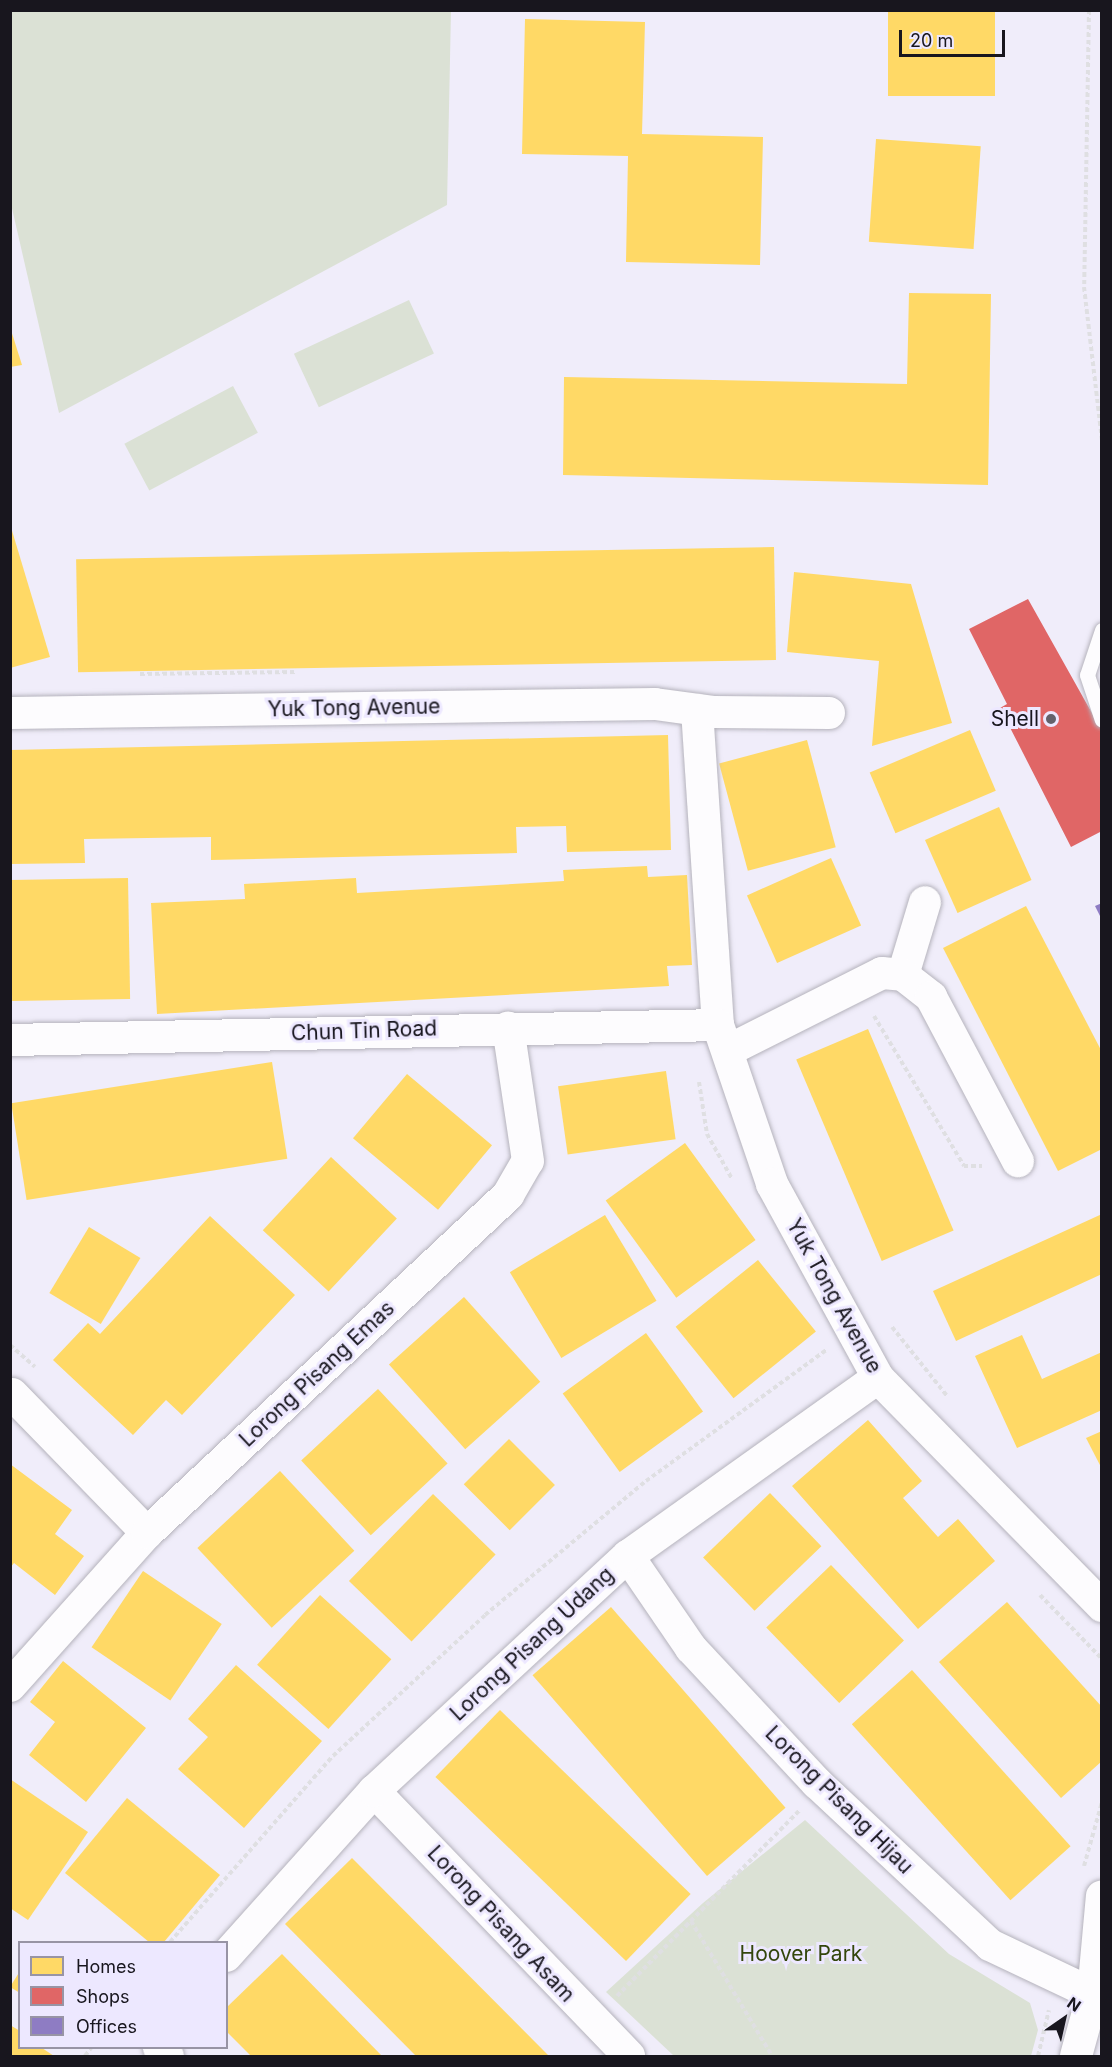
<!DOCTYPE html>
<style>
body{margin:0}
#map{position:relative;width:1112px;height:2067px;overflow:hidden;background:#f0edfa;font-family:Inter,sans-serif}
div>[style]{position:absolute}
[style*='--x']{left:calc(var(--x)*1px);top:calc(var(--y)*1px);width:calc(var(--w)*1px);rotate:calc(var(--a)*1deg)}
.green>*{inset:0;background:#dbe1d5;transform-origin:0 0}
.homes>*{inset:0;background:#ffd966;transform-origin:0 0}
.shops>*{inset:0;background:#e06666}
.offices>*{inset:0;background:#8e7cc3}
.path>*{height:4px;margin-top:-2px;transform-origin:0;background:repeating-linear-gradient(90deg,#dfdfe2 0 4.5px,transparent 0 7.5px)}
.roads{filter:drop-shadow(0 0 2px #b5b3bc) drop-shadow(0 0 2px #b5b3bc)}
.service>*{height:15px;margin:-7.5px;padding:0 7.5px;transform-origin:7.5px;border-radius:7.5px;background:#fdfcfe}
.minor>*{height:32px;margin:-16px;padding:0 16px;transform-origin:16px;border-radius:16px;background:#fdfcfe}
.dots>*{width:16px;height:16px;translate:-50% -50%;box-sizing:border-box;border:3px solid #ede8ff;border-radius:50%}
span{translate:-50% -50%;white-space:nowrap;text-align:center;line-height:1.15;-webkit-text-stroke:6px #ede8ff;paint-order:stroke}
.street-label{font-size:21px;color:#18161e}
.poi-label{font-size:21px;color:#18161e}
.right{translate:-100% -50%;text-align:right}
.park-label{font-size:21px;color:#33460c}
.frame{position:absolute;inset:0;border:12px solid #18161e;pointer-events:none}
.legend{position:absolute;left:18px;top:1941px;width:210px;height:108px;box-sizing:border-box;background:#ede8ff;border:2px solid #9894a5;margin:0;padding:8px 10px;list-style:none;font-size:18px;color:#18161e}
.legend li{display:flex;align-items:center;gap:12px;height:30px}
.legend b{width:30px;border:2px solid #9894a5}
.north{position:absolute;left:1034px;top:1989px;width:60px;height:60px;-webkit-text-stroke:4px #ede8ff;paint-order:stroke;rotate:34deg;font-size:16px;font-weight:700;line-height:24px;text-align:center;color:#18161e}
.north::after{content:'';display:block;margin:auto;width:21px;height:27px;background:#18161e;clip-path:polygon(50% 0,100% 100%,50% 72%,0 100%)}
.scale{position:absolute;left:899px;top:30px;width:106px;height:27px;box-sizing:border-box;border:3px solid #18161e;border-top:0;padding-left:8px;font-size:18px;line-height:21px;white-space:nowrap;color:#18161e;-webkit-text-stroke:4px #ede8ff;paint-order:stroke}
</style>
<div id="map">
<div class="green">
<div style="clip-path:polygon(10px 11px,451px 11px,447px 205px,59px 413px,11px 204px)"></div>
<div style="left:409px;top:300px;width:59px;height:127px;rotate:65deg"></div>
<div style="left:233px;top:386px;width:53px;height:123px;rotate:62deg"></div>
<div style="clip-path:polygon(805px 1820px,949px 1954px,1030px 2003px,1038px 2030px,1031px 2056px,674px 2056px,606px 1992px,703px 1903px)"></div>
</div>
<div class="homes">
<div style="left:888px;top:10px;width:107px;height:86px"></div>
<div style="clip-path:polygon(525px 19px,645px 22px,642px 134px,763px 137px,760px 265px,626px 262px,628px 156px,522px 154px)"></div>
<div style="left:876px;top:139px;width:105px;height:103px;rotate:4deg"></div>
<div style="clip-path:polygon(909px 293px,991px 294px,988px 485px,563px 475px,564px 377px,907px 384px)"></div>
<div style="clip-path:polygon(10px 327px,22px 365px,10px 367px)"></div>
<div style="clip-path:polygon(10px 524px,50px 657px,10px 668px)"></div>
<div style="left:774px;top:547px;width:113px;height:698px;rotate:89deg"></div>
<div style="clip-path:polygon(794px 572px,911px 584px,952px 723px,872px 746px,879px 661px,787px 652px)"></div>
<div style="left:970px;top:730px;width:66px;height:109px;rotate:67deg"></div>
<div style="clip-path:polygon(668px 735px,671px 850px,567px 852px,566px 826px,516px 827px,517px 853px,211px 860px,211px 837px,84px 839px,85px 863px,10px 864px,10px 750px)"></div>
<div style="left:807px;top:740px;width:111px;height:91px;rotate:75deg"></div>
<div style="left:999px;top:807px;width:80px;height:81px;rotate:66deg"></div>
<div style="left:831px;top:858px;width:74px;height:92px;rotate:66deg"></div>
<div style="clip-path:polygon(647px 866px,648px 877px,687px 875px,692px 965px,667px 966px,669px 986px,157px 1014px,151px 903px,245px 899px,244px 884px,356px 878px,357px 893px,564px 881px,563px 870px)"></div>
<div style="left:128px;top:878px;width:121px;height:118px;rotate:89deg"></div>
<div style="clip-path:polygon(1026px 906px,1102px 1052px,1102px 1149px,1058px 1171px,943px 948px)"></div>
<div style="left:868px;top:1029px;width:219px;height:78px;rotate:67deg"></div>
<div style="left:272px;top:1062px;width:98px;height:264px;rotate:81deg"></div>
<div style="left:666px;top:1071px;width:69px;height:109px;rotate:82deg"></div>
<div style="left:407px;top:1074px;width:111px;height:84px;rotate:40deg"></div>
<div style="left:685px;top:1143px;width:120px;height:98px;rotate:54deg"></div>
<div style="left:331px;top:1157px;width:90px;height:100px;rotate:43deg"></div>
<div style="clip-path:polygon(1102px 1214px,1102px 1274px,956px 1341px,933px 1291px)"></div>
<div style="left:605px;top:1215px;width:100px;height:111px;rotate:59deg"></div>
<div style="clip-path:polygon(210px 1216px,295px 1295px,182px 1415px,166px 1400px,133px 1435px,53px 1360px,88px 1323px,100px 1334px)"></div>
<div style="left:89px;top:1227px;width:60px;height:77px;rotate:31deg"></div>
<div style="left:758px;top:1260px;width:92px;height:106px;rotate:51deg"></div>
<div style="left:464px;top:1297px;width:114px;height:101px;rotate:48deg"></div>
<div style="left:646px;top:1333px;width:97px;height:103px;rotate:54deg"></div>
<div style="clip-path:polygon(1022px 1335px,1042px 1379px,1102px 1352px,1102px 1410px,1017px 1448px,975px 1356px)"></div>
<div style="left:378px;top:1389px;width:102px;height:105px;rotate:47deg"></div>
<div style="clip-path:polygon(868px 1420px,922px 1481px,903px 1498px,938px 1537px,958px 1519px,995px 1561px,918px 1629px,792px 1486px)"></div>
<div style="clip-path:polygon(1102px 1431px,1102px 1469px,1086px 1438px)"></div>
<div style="left:509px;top:1439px;width:65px;height:64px;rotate:45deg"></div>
<div style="clip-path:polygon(10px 1464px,72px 1510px,55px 1534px,84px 1556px,55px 1595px,14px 1563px,10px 1568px)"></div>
<div style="left:280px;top:1471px;width:109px;height:113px;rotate:47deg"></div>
<div style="left:770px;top:1493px;width:74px;height:93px;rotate:46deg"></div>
<div style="left:433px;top:1494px;width:87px;height:121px;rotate:44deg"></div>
<div style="left:831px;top:1565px;width:105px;height:90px;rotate:46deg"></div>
<div style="left:143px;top:1571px;width:95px;height:92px;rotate:34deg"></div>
<div style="left:320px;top:1595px;width:96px;height:94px;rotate:42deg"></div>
<div style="clip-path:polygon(1007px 1602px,1102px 1707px,1102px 1761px,1061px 1798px,939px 1662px)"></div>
<div style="left:611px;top:1607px;width:266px;height:104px;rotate:49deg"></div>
<div style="clip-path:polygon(63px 1661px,146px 1728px,86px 1802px,29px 1755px,55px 1722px,30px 1702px)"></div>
<div style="clip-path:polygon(236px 1665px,322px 1741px,244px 1828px,178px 1769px,208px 1737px,188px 1719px)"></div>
<div style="left:912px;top:1670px;width:237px;height:81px;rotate:48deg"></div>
<div style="left:500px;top:1710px;width:265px;height:93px;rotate:44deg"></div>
<div style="clip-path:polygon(10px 1779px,88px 1832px,28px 1920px,10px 1908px)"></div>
<div style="clip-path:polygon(127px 1798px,220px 1875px,164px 1942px,149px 1942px,65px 1873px)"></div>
<div style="clip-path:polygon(352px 1858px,549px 2056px,416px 2056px,285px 1924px)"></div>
<div style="clip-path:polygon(282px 1954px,382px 2056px,251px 2056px,226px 2031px,226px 2008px)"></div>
<div style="clip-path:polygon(20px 1971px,20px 1993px,10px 1987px)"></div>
<div style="clip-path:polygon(10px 2025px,20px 2031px,20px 2048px,42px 2048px,54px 2056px,10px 2056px)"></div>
</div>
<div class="shops">
<div style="clip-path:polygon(1028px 599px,1102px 731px,1102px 831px,1071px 847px,1000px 708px,1007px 704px,969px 629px)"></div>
</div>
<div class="offices">
<div style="clip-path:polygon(1102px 903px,1102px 920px,1095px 906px)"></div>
</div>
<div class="path">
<div style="--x:1089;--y:10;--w:277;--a:91"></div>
<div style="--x:1084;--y:287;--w:155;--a:83.3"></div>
<div style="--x:140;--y:674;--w:157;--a:-0.7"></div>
<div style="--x:874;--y:1016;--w:175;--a:59"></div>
<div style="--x:964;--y:1166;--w:18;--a:0"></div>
<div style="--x:699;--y:1082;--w:53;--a:81.3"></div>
<div style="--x:707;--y:1134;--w:51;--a:60.9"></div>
<div style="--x:892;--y:1327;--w:88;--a:51.4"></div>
<div style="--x:10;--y:1345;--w:33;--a:41"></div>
<div style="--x:1040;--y:1595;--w:89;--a:45.9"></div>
<div style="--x:1084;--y:1866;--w:66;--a:-74.3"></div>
<div style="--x:691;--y:1921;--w:157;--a:59"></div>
<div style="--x:170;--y:1942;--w:247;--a:-48.8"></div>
<div style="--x:333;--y:1756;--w:207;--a:-42.8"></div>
<div style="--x:485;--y:1615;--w:209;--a:-39.8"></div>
<div style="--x:646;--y:1481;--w:223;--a:-36"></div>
<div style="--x:617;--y:1996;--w:260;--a:-45.5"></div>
<div style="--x:85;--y:2056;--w:10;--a:-53"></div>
<div style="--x:1038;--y:2056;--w:47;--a:-76.6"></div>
</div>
<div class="roads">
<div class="service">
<div style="--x:1102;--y:630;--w:47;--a:108.4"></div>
<div style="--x:1087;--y:675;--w:47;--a:71.6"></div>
</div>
<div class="minor">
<div style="--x:697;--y:710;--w:316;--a:86.2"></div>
<div style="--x:718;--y:1025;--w:168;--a:71.2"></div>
<div style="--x:772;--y:1184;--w:221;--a:61.3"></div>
<div style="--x:878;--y:1378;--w:320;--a:45.5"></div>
<div style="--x:10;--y:713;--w:645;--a:-0.8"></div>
<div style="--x:655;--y:704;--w:60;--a:7.7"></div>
<div style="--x:714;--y:712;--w:115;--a:0.5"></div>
<div style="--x:903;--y:975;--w:76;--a:-73.2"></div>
<div style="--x:10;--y:1040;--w:708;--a:-1.21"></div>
<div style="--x:729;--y:1050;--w:171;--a:-26.7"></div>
<div style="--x:882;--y:973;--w:21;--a:5"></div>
<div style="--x:903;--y:975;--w:36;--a:38"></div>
<div style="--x:931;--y:997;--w:186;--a:62.1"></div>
<div style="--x:12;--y:1394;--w:194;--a:45.8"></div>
<div style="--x:628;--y:1556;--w:112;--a:55.6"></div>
<div style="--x:691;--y:1648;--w:185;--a:47"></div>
<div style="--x:817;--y:1783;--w:237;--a:43.1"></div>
<div style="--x:990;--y:1945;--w:114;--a:25.4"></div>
<div style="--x:10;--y:1686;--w:205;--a:-48.2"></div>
<div style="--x:147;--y:1533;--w:495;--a:-43.1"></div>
<div style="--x:508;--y:1195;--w:39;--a:-60"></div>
<div style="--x:528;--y:1161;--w:135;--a:-98.5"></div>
<div style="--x:374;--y:1791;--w:368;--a:46.1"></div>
<div style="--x:226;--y:1956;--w:222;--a:-48.1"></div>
<div style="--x:374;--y:1791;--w:346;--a:-42.8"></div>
<div style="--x:628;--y:1556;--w:307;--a:-35.5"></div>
<div style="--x:159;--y:2048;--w:12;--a:42"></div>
<div style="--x:1076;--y:2056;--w:64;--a:-74.7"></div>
<div style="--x:1093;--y:1994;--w:98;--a:-84.8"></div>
</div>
</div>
<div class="dots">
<div style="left:1051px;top:719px;background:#64616b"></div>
</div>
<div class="street-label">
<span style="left:354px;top:708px;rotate:-1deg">Yuk Tong Avenue</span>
<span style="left:364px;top:1031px;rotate:-2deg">Chun Tin Road</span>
<span style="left:834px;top:1296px;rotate:61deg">Yuk Tong Avenue</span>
<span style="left:317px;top:1374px;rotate:-43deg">Lorong Pisang Emas</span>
<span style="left:532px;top:1644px;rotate:-43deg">Lorong Pisang Udang</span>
<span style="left:839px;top:1800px;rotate:45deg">Lorong Pisang Hijau</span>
<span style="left:501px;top:1924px;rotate:47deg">Lorong Pisang Asam</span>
</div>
<div class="poi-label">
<span class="right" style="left:1039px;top:719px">Shell</span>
</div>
<div class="park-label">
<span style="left:801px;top:1954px">Hoover Park</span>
</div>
<div class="frame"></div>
<ul class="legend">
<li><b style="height:16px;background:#ffd966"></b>Homes</li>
<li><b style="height:16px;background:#e06666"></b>Shops</li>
<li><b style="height:16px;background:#8e7cc3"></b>Offices</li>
</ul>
<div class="north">N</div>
<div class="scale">20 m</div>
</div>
